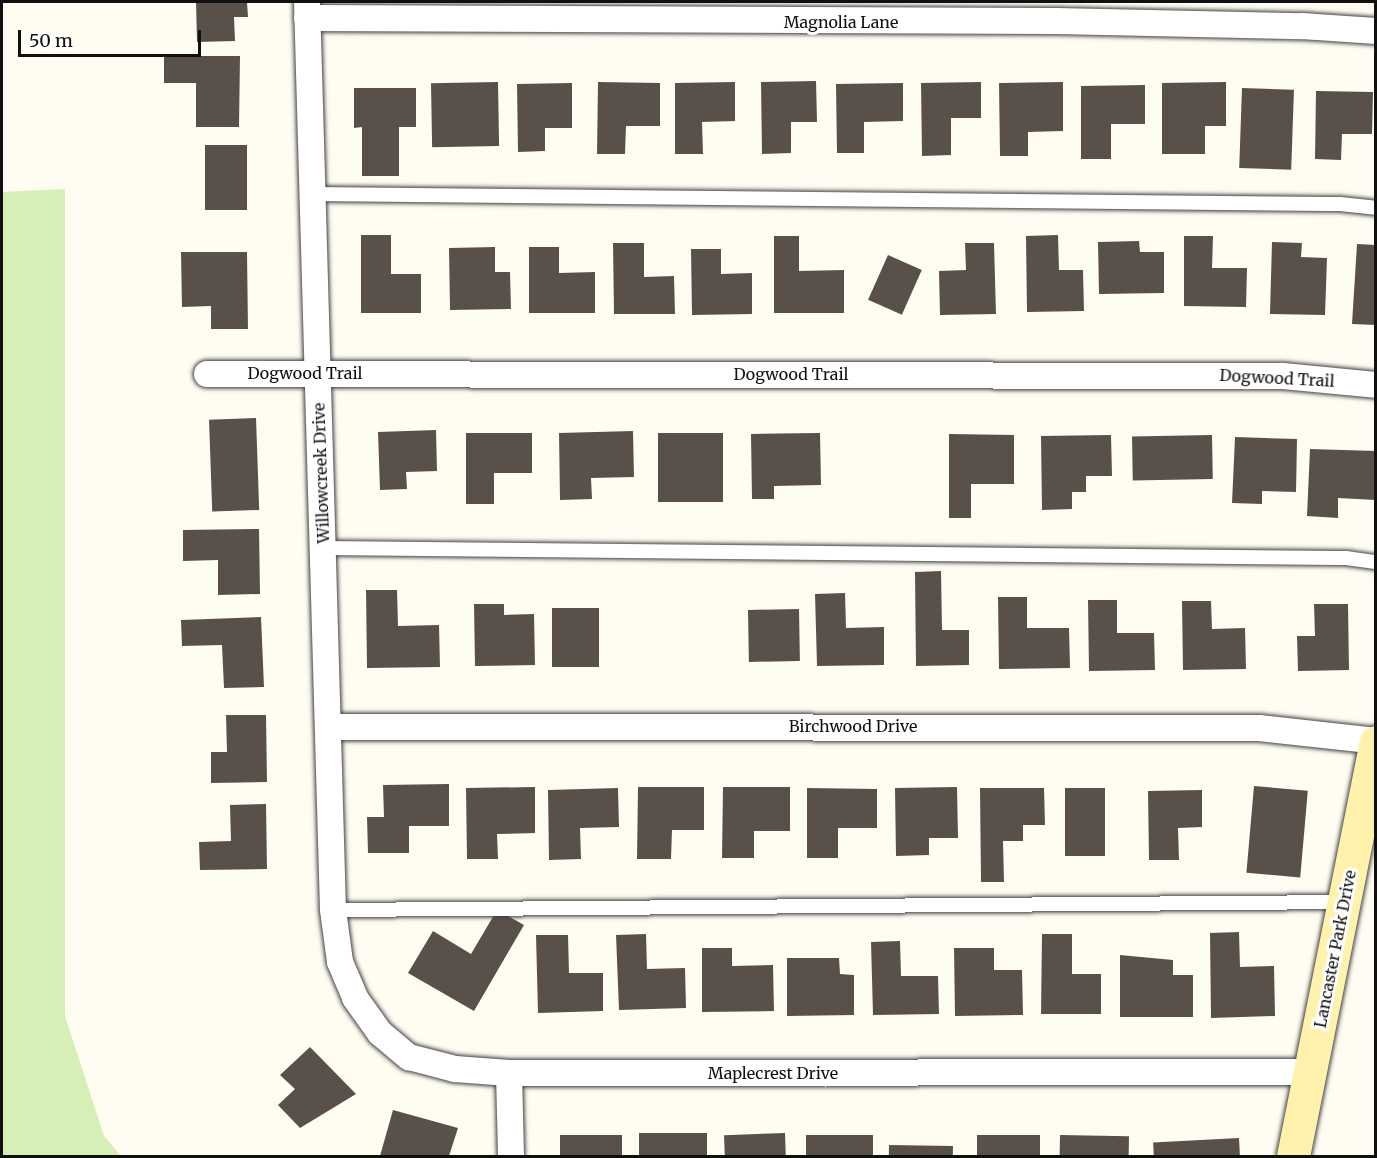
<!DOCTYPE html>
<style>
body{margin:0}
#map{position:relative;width:1377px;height:1158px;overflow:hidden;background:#fffcf2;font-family:Merriweather,serif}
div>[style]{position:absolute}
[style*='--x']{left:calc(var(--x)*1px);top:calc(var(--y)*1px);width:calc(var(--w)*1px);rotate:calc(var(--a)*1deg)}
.green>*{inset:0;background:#d6efb6}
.building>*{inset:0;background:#5a504a;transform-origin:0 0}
.roads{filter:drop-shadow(0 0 2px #434343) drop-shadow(0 0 2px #434343)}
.lane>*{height:14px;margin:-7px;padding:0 7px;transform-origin:7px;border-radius:7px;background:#fff}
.street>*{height:26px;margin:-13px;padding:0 13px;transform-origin:13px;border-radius:13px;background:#fff}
.secondary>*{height:33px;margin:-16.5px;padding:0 16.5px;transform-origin:16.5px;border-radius:16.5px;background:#fff2ad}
span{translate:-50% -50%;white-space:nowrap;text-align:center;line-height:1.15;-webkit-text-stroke:6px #fff;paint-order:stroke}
.street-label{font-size:16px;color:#101010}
.frame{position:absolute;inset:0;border:3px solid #101010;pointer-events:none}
.scale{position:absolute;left:18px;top:30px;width:183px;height:27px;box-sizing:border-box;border:3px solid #101010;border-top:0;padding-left:8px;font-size:18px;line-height:21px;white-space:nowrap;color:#101010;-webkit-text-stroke:4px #fff;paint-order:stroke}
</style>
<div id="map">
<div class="green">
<div style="clip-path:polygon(65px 189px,65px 1016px,104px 1136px,121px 1156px,2px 1156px,2px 192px)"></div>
</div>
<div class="building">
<div style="clip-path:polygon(196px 2px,247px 2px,248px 17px,234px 17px,235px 41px,197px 42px)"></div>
<div style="clip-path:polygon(164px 56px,240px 56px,239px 127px,196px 127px,196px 83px,164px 83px)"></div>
<div style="clip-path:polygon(816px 81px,817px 122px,791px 122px,791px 153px,762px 154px,761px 82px)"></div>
<div style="left:498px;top:82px;width:64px;height:67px;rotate:89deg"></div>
<div style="clip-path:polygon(598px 82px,660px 83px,660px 126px,626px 126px,625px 154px,597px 154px)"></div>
<div style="clip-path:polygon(735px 82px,735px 121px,702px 122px,703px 154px,675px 154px,675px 83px)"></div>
<div style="clip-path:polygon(981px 82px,981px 118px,951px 118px,951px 155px,922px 156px,921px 83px)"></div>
<div style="clip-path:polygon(1063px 82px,1063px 131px,1028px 132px,1028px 156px,1000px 156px,999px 83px)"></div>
<div style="clip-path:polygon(1226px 82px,1226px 126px,1205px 126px,1205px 154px,1162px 154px,1162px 83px)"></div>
<div style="clip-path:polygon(572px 83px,572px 128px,545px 128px,545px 151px,518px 152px,517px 84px)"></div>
<div style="clip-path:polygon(903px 83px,903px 121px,864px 122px,864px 153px,837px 153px,836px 84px)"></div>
<div style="clip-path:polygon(1145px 85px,1145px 124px,1111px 124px,1111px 159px,1081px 159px,1081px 86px)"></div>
<div style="clip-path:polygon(354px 88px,416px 88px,416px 127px,399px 127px,399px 176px,362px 176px,362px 127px,354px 128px)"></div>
<div style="left:1242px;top:88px;width:52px;height:80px;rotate:2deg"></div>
<div style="clip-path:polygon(1316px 91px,1373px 92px,1372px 134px,1342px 134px,1341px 160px,1315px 159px)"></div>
<div style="left:205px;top:145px;width:42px;height:65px"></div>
<div style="clip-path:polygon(361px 235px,391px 235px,391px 274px,421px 274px,421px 313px,361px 313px)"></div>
<div style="clip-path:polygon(1058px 235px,1059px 270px,1083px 270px,1084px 311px,1027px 312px,1026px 236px)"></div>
<div style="clip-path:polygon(774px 236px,799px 236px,799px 271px,844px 270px,844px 313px,774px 313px)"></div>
<div style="clip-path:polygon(1184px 236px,1213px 236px,1212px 268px,1247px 268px,1246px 307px,1184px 306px)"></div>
<div style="clip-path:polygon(1139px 241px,1140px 252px,1164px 252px,1164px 293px,1099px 294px,1098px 242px)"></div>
<div style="clip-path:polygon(1272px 242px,1302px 243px,1301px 257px,1327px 258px,1325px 315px,1270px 314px)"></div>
<div style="clip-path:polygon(613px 243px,644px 243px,644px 277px,674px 276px,675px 314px,614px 314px)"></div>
<div style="clip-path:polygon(965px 243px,994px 243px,996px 314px,940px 315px,939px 271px,966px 270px)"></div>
<div style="clip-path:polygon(1357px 244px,1376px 245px,1376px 325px,1352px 324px)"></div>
<div style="clip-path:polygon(495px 247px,495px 272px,510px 272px,511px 309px,450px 310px,449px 248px)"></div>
<div style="clip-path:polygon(529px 247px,559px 247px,559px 273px,595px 272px,595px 313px,529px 313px)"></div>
<div style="clip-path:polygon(691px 249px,721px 249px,721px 274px,752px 273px,752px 314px,692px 315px)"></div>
<div style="clip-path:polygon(181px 252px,247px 252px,248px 329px,211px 329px,211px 306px,182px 307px)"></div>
<div style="left:888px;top:255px;width:37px;height:49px;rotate:24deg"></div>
<div style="left:256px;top:418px;width:92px;height:47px;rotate:88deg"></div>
<div style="clip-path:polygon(436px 430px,437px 471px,406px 472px,407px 489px,380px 490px,378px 432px)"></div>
<div style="clip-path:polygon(633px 431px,634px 477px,591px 478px,592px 499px,560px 500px,559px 433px)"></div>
<div style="clip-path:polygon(466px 433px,532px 433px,532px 473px,494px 473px,494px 504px,466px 504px)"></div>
<div style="left:658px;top:433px;width:65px;height:69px"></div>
<div style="clip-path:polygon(820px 433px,821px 485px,774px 486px,774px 499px,752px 499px,751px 434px)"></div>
<div style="clip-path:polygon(949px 434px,1014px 435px,1014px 484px,971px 484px,971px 518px,949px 518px)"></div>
<div style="clip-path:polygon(1111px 435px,1112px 476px,1086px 476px,1086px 492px,1072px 492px,1072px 509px,1042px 510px,1041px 436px)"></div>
<div style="left:1212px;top:435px;width:44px;height:80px;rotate:89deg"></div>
<div style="clip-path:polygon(1235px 437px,1297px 439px,1296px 492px,1262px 491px,1262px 504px,1232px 503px)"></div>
<div style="clip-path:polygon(1310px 449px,1376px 451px,1376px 500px,1338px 498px,1338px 518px,1307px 516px)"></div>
<div style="clip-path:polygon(259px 529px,260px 594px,218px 595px,218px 560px,183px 561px,183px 530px)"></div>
<div style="clip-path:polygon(941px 571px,942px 630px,969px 630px,969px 665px,916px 666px,915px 572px)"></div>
<div style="clip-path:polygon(366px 590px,397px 590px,398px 626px,439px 625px,440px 667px,367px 668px)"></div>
<div style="clip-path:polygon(845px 593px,846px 628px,884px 627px,884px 665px,817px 666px,815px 594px)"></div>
<div style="clip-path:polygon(998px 597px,1027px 597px,1027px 628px,1069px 628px,1070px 668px,999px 669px)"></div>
<div style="clip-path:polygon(1088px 600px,1117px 600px,1117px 633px,1154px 633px,1155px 670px,1089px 671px)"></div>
<div style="clip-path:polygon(1182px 601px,1211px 601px,1212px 629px,1245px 628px,1246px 669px,1183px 670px)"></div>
<div style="clip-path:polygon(474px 604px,504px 604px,504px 615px,534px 614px,535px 665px,475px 666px)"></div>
<div style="clip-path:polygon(1314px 604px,1348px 604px,1349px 670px,1298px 671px,1297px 636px,1315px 636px)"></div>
<div style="left:552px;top:608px;width:47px;height:59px"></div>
<div style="left:799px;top:609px;width:52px;height:51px;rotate:89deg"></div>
<div style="clip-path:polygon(261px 617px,264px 687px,224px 688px,222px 645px,182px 646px,181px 620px)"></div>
<div style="clip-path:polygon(226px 715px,266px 715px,267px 782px,211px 783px,211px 752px,227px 752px)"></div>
<div style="clip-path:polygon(449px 784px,449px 826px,409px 826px,409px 853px,368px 853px,367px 817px,384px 817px,383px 785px)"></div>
<div style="left:1254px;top:786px;width:54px;height:87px;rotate:5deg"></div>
<div style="clip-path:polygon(535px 787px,535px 833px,497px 834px,498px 859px,467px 859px,466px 788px)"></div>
<div style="clip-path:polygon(638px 787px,704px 787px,704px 830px,672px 830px,671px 859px,637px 859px)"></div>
<div style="clip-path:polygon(723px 787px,790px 787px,790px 831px,754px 831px,754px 858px,722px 858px)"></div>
<div style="clip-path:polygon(957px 787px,958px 838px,929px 838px,929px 855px,896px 856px,895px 788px)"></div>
<div style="clip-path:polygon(618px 788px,619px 827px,580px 828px,581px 859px,549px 860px,548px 790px)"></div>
<div style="clip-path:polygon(807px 788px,877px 789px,877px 828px,838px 828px,838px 858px,807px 858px)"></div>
<div style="clip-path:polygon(980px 788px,1044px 788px,1045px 825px,1023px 825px,1023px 841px,1003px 841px,1004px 882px,981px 882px)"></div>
<div style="left:1065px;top:788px;width:40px;height:68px"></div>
<div style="clip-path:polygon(1202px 790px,1202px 827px,1178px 828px,1179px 860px,1149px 860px,1148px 791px)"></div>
<div style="clip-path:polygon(266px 804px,267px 869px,200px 870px,199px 842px,231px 841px,230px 805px)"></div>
<div style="clip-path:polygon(497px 910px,524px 925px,474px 1011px,408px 973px,433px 931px,471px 954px)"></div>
<div style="clip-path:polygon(1239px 932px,1240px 967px,1274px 966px,1275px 1016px,1211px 1018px,1210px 933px)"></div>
<div style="clip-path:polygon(646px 934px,647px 969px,685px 968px,686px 1008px,619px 1010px,616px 935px)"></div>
<div style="clip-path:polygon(1042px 934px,1072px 934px,1072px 974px,1101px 974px,1101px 1014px,1041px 1014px)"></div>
<div style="clip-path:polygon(536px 935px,568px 935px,569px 973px,603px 973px,603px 1011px,538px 1013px)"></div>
<div style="clip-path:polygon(900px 941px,901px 976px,938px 976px,939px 1014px,873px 1015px,871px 942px)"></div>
<div style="clip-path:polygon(702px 948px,732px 948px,732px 966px,773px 965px,774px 1011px,702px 1012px)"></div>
<div style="clip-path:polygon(954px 948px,994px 948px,994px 970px,1022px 970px,1023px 1015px,955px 1016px)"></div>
<div style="clip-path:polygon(1120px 955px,1173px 960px,1173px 975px,1193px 975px,1193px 1017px,1120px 1017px)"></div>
<div style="clip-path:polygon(787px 958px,839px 958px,840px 974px,854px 975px,854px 1015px,787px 1016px)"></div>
<div style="clip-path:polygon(310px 1047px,356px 1094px,300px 1128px,278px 1105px,295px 1089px,280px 1075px)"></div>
<div style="clip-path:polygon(393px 1110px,458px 1128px,449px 1156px,380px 1156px)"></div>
<div style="left:707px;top:1133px;width:23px;height:68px;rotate:90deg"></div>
<div style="left:785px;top:1133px;width:23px;height:61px;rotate:88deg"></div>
<div style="left:560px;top:1135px;width:62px;height:21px"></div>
<div style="left:873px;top:1135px;width:21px;height:67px;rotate:90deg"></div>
<div style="left:1040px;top:1135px;width:21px;height:63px;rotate:90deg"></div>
<div style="left:1060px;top:1135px;width:69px;height:21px;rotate:1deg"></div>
<div style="left:1239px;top:1138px;width:18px;height:86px;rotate:87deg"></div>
<div style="left:889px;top:1145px;width:64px;height:11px;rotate:1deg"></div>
</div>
<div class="roads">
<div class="lane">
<div style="--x:312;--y:194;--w:1028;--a:0.56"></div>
<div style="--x:1340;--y:204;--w:36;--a:6"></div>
<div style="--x:323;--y:548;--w:1023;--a:0.56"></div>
<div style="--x:1346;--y:558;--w:30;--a:8"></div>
<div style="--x:333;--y:910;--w:1011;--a:-0.45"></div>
</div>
<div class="street">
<div style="--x:307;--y:2;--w:908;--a:88.36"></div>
<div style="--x:333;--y:910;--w:52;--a:82.3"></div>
<div style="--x:340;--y:962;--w:39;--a:67"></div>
<div style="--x:355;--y:998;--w:43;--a:54.5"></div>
<div style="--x:380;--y:1033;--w:38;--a:40"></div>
<div style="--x:409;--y:1057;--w:48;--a:14.6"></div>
<div style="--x:455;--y:1069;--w:54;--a:4.2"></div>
<div style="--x:509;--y:1073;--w:801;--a:-0.07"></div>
<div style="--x:307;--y:18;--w:749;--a:0.23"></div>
<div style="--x:1056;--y:21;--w:246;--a:1.2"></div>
<div style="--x:1302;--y:26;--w:74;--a:3.9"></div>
<div style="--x:207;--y:374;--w:1076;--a:0.11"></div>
<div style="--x:1283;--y:376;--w:93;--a:5.5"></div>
<div style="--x:330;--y:727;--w:929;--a:0.06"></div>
<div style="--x:1259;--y:728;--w:118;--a:6.3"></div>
<div style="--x:509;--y:1073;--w:83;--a:88.6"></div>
</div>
<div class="secondary">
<div style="--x:1293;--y:1156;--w:422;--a:-78.7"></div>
</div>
</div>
<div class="street-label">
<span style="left:841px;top:22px">Magnolia Lane</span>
<span style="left:305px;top:373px">Dogwood Trail</span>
<span style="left:791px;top:374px">Dogwood Trail</span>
<span style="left:1277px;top:378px;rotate:3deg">Dogwood Trail</span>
<span style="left:321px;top:473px;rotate:-92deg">Willowcreek Drive</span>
<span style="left:853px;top:726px">Birchwood Drive</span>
<span style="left:1335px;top:949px;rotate:-79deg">Lancaster Park Drive</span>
<span style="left:773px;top:1073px">Maplecrest Drive</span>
</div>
<div class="frame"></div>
<div class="scale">50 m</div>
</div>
